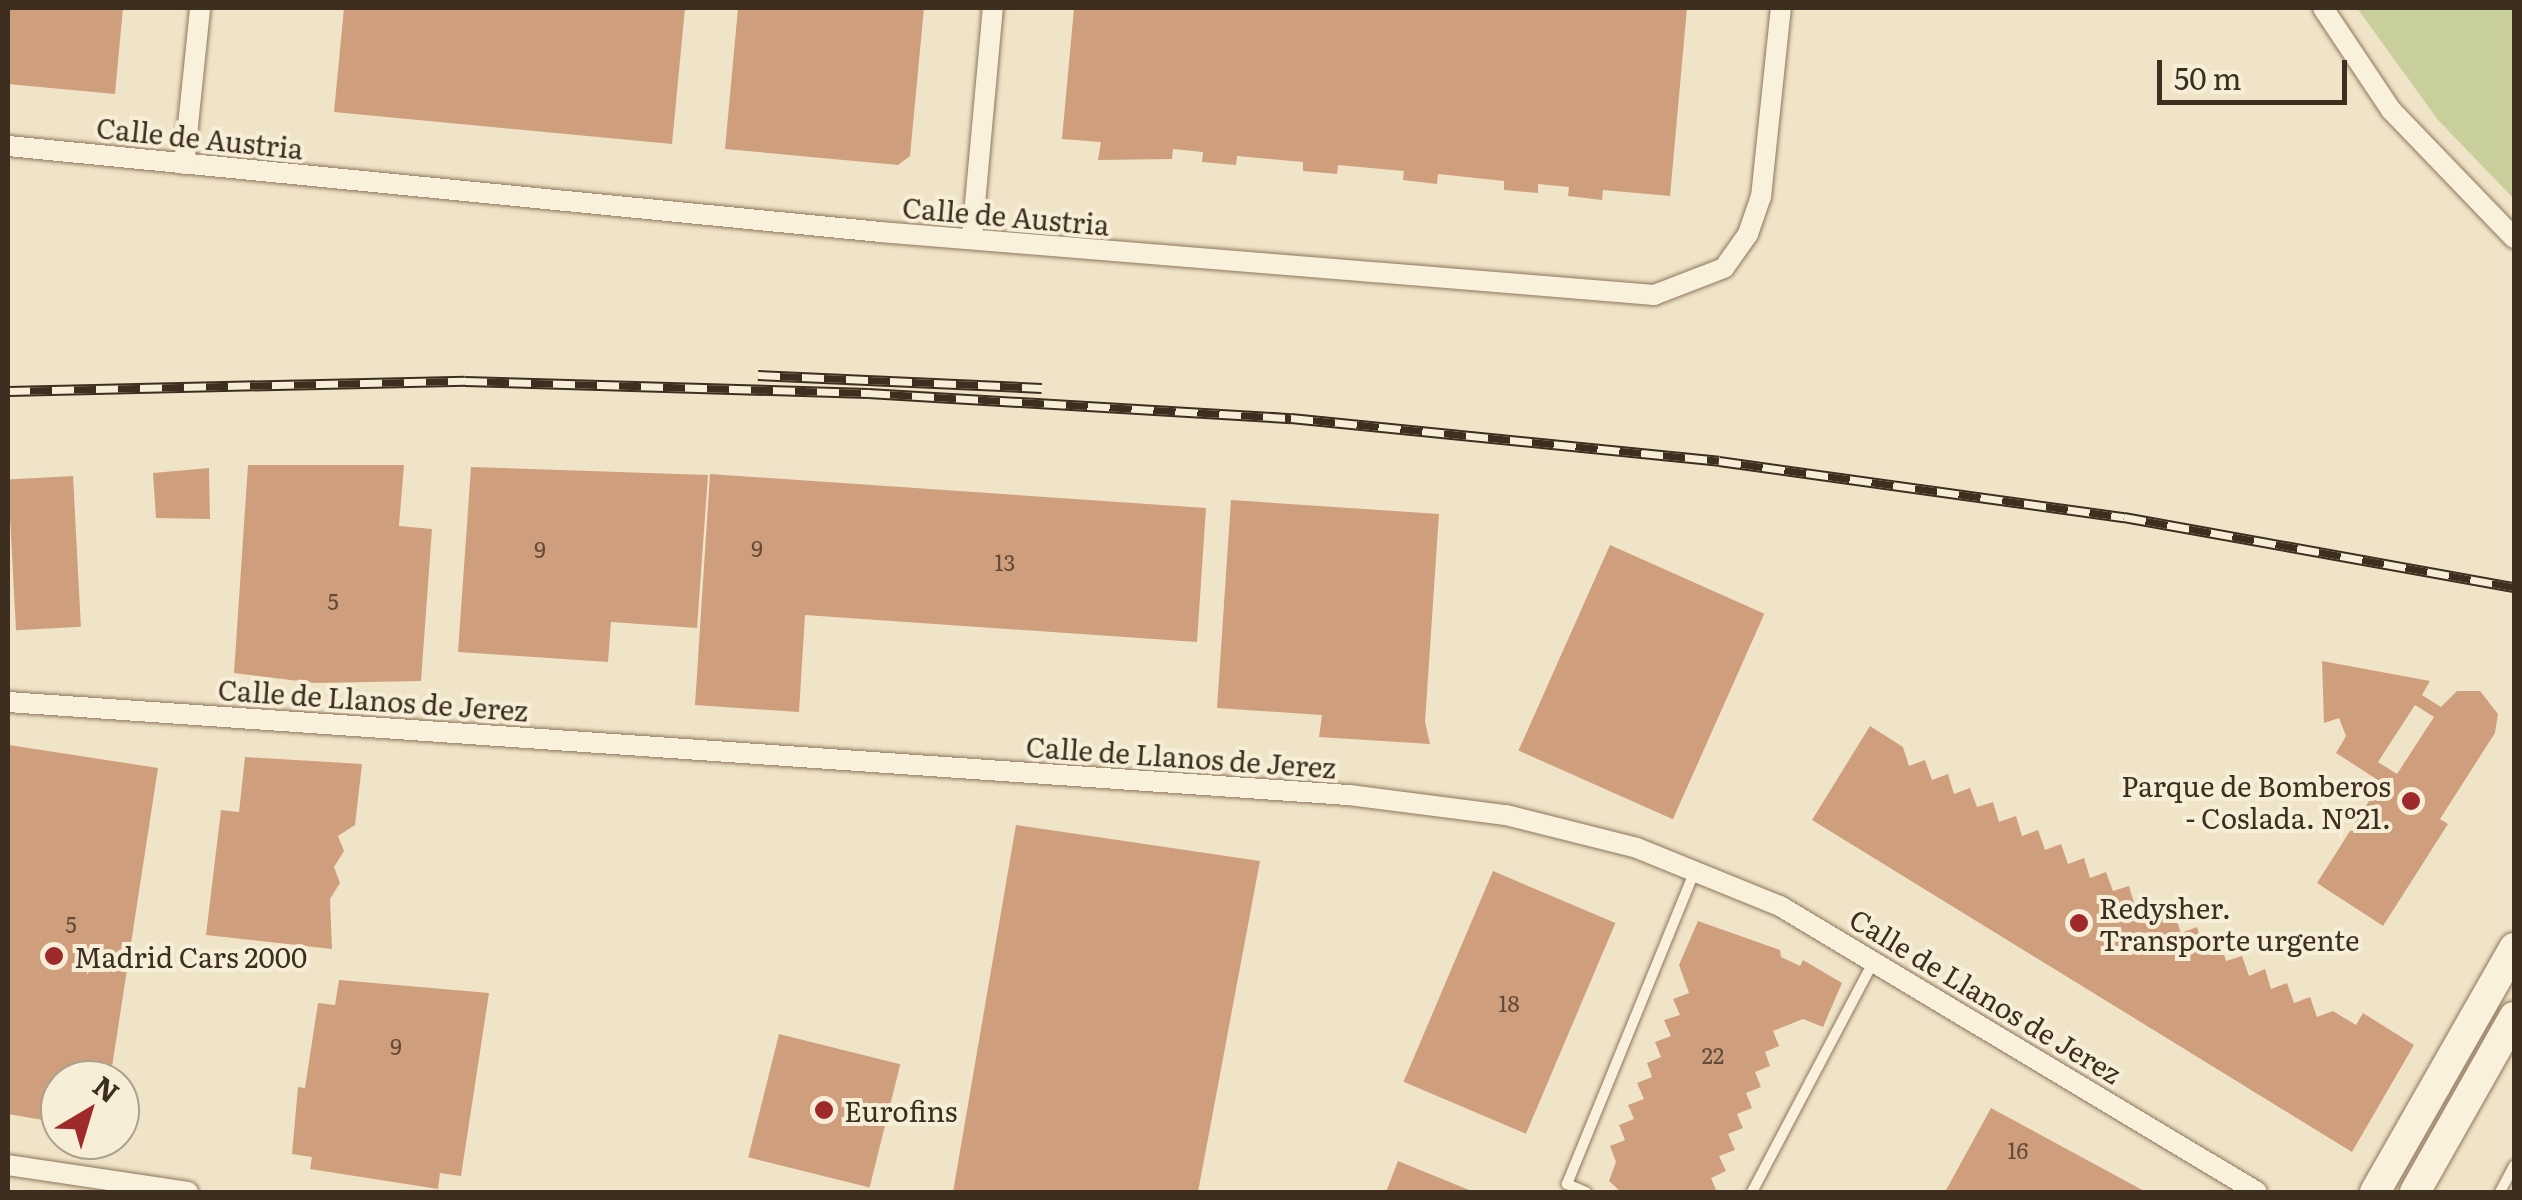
<!DOCTYPE html>
<meta charset="utf-8">
<style>
body{margin:0}
#map{position:relative;width:2522px;height:1200px;overflow:hidden;background:#f0e4c8;font-family:Literata,serif}
div>[style]{position:absolute}
[style*='--x']{left:calc(var(--x)*1px);top:calc(var(--y)*1px);width:calc(var(--w)*1px);rotate:calc(var(--a)*1deg)}
.green>*{inset:0;background:#c9cf9b}
.building>*{inset:0;background:#cf9f7d;transform-origin:0 0}
.roads{filter:drop-shadow(0 0 2px #8d765c) drop-shadow(0 0 2px #8d765c)}
.lane>*{height:10px;margin:-5px;padding:0 5px;transform-origin:5px;border-radius:5px;background:#faf1dc}
.street>*{height:20px;margin:-10px;padding:0 10px;transform-origin:10px;border-radius:10px;background:#faf1dc}
.secondary>*{height:30px;margin:-15px;padding:0 15px;transform-origin:15px;border-radius:15px;background:#faf1dc}
.rail>*{height:11px;margin-top:-5.5px;transform-origin:0;background:repeating-linear-gradient(90deg,#f7eed8 0 22px,#3d2e20 0 44px);box-sizing:border-box;border-block:2px solid #3d2e20}
.dots>*{width:28px;height:28px;translate:-50% -50%;box-sizing:border-box;border:5px solid #f7eed8;border-radius:50%}
span{translate:-50% -50%;white-space:nowrap;text-align:center;line-height:1.15;-webkit-text-stroke:8px #f7eed8;paint-order:stroke}
.number-label{font-size:22px;color:#624a37}
.number-label span{-webkit-text-stroke-width:0}
.street-label{font-size:28px;color:#3d2e20}
.poi-label{font-size:28px;color:#3d2e20}
.right{translate:-100% -50%;text-align:right}
.left{translate:0 -50%;text-align:left}
.frame{position:absolute;inset:0;border:10px solid #3d2e20;pointer-events:none}
.north{position:absolute;left:40px;top:1060px;width:100px;height:100px;box-sizing:border-box;background:#f7eed8;border:2px solid #ada18e;border-radius:50%;rotate:38deg;font-size:28px;font-weight:700;line-height:40px;text-align:center;color:#3d2e20}
.north::after{content:'';display:block;margin:auto;width:35px;height:45px;background:#9e2a2b;clip-path:polygon(50% 0,100% 100%,50% 72%,0 100%)}
.scale{position:absolute;left:2157px;top:60px;width:190px;height:45px;box-sizing:border-box;border:5px solid #3d2e20;border-top:0;padding-left:12px;font-size:30px;line-height:35px;white-space:nowrap;color:#3d2e20;-webkit-text-stroke:8px #f7eed8;paint-order:stroke}
</style>
<div id="map">
<div class="green">
<div style="clip-path:polygon(2357px 8px,2514px 8px,2514px 199px,2438px 120px)"></div>
</div>
<div class="building">
<div style="clip-path:polygon(8px 8px,123px 8px,115px 94px,8px 84px)"></div>
<div style="clip-path:polygon(344px 8px,685px 8px,672px 144px,334px 112px)"></div>
<div style="clip-path:polygon(738px 8px,924px 8px,910px 156px,898px 165px,725px 149px)"></div>
<div style="clip-path:polygon(1074px 8px,1687px 8px,1670px 196px,1603px 190px,1602px 200px,1568px 196px,1569px 187px,1538px 184px,1538px 193px,1504px 190px,1504px 181px,1438px 174px,1437px 184px,1403px 180px,1404px 171px,1338px 165px,1337px 174px,1303px 171px,1303px 162px,1237px 156px,1236px 165px,1202px 162px,1203px 152px,1173px 149px,1172px 159px,1098px 160px,1101px 142px,1062px 139px)"></div>
<div style="clip-path:polygon(248px 465px,404px 465px,399px 526px,432px 529px,421px 681px,315px 683px,234px 673px)"></div>
<div style="clip-path:polygon(471px 467px,708px 475px,697px 628px,611px 622px,608px 662px,458px 652px)"></div>
<div style="clip-path:polygon(209px 468px,210px 519px,156px 518px,153px 473px)"></div>
<div style="clip-path:polygon(710px 474px,1206px 508px,1197px 642px,805px 615px,799px 712px,695px 705px)"></div>
<div style="left:73px;top:476px;width:151px;height:65px;rotate:87deg"></div>
<div style="clip-path:polygon(1231px 500px,1439px 514px,1425px 722px,1430px 744px,1319px 737px,1322px 715px,1217px 708px)"></div>
<div style="left:1610px;top:545px;width:169px;height:225px;rotate:24deg"></div>
<div style="clip-path:polygon(evenodd,2322px 661px,2430px 681px,2422px 695px,2441px 707px,2457px 691px,2480px 691px,2498px 714px,2495px 733px,2440px 819px,2448px 824px,2383px 926px,2317px 883px,2381px 782px,2336px 753px,2346px 736px,2339px 718px,2324px 723px,2322px 661px,2415px 705px,2434px 717px,2397px 774px,2378px 762px,2415px 705px)"></div>
<div style="clip-path:polygon(1870px 726px,1903px 747px,1909px 766px,1925px 760px,1932px 780px,1948px 774px,1954px 794px,1970px 788px,1977px 807px,1993px 802px,1999px 822px,2016px 816px,2022px 836px,2038px 830px,2045px 850px,2061px 844px,2068px 864px,2084px 858px,2090px 878px,2106px 872px,2113px 891px,2129px 886px,2135px 906px,2151px 900px,2158px 919px,2174px 913px,2181px 933px,2197px 927px,2203px 947px,2220px 941px,2226px 961px,2242px 956px,2249px 976px,2265px 969px,2271px 989px,2287px 983px,2294px 1003px,2310px 997px,2317px 1017px,2333px 1011px,2356px 1025px,2363px 1013px,2414px 1045px,2352px 1152px,1812px 820px)"></div>
<div style="clip-path:polygon(9px 745px,158px 768px,110px 1080px,60px 1080px,60px 1123px,8px 1114px)"></div>
<div style="clip-path:polygon(245px 757px,362px 764px,355px 825px,338px 836px,344px 851px,334px 867px,340px 883px,330px 899px,332px 949px,206px 935px,221px 810px,239px 812px)"></div>
<div style="clip-path:polygon(1016px 825px,1260px 861px,1198px 1192px,953px 1192px)"></div>
<div style="left:1493px;top:871px;width:133px;height:229px;rotate:23deg"></div>
<div style="clip-path:polygon(1698px 921px,1780px 950px,1781px 957px,1800px 966px,1803px 960px,1842px 983px,1823px 1027px,1803px 1019px,1773px 1031px,1779px 1046px,1765px 1052px,1770px 1066px,1755px 1072px,1761px 1087px,1746px 1093px,1752px 1108px,1737px 1114px,1743px 1128px,1728px 1134px,1735px 1150px,1719px 1156px,1726px 1171px,1711px 1178px,1717px 1192px,1621px 1192px,1609px 1181px,1616px 1162px,1610px 1146px,1625px 1140px,1619px 1125px,1634px 1119px,1628px 1105px,1644px 1099px,1637px 1083px,1652px 1077px,1647px 1063px,1661px 1057px,1655px 1042px,1671px 1036px,1664px 1020px,1680px 1015px,1673px 999px,1689px 993px,1679px 965px)"></div>
<div style="clip-path:polygon(339px 980px,489px 993px,461px 1176px,440px 1173px,438px 1189px,310px 1169px,312px 1157px,292px 1154px,298px 1087px,305px 1088px,318px 1003px,335px 1005px)"></div>
<div style="left:779px;top:1034px;width:125px;height:127px;rotate:14deg"></div>
<div style="clip-path:polygon(1991px 1108px,2146px 1192px,1945px 1192px)"></div>
<div style="clip-path:polygon(1398px 1161px,1474px 1192px,1386px 1192px)"></div>
</div>
<div class="roads">
<div class="lane">
<div style="--x:1586;--y:1192;--w:21;--a:-157"></div>
<div style="--x:1567;--y:1184;--w:338;--a:-67.8"></div>
<div style="--x:1752;--y:1192;--w:263;--a:-62.2"></div>
<div style="--x:2500;--y:1192;--w:30;--a:-62"></div>
</div>
<div class="street">
<div style="--x:2323;--y:8;--w:123;--a:56.3"></div>
<div style="--x:2391;--y:110;--w:178;--a:46.1"></div>
<div style="--x:8;--y:146;--w:876;--a:5.63"></div>
<div style="--x:880;--y:232;--w:777;--a:4.65"></div>
<div style="--x:1654;--y:295;--w:75;--a:-21.1"></div>
<div style="--x:1724;--y:268;--w:42;--a:-54.8"></div>
<div style="--x:1748;--y:234;--w:39;--a:-71"></div>
<div style="--x:1761;--y:197;--w:190;--a:-84"></div>
<div style="--x:184;--y:164;--w:157;--a:-84.1"></div>
<div style="--x:972;--y:237;--w:230;--a:-84.8"></div>
<div style="--x:8;--y:702;--w:1344;--a:3.97"></div>
<div style="--x:1349;--y:795;--w:158;--a:7.3"></div>
<div style="--x:1506;--y:815;--w:135;--a:14.1"></div>
<div style="--x:1637;--y:848;--w:154;--a:22.1"></div>
<div style="--x:1780;--y:906;--w:556;--a:30.95"></div>
<div style="--x:8;--y:1165;--w:182;--a:8.5"></div>
</div>
<div class="secondary">
<div style="--x:2375;--y:1192;--w:281;--a:-60.3"></div>
<div style="--x:2415;--y:1192;--w:201;--a:-60.5"></div>
</div>
</div>
<div class="rail">
<div style="--x:758;--y:375;--w:284;--a:2.6"></div>
<div style="--x:8;--y:391;--w:457;--a:-1.3"></div>
<div style="--x:465;--y:381;--w:403;--a:1.7"></div>
<div style="--x:868;--y:393;--w:424;--a:3.4"></div>
<div style="--x:1291;--y:418;--w:430;--a:5.7"></div>
<div style="--x:1719;--y:461;--w:409;--a:7.9"></div>
<div style="--x:2124;--y:517;--w:396;--a:10.2"></div>
</div>
<div class="dots">
<div style="left:2411px;top:801px;background:#9e2a2b"></div>
<div style="left:2079px;top:923px;background:#9e2a2b"></div>
<div style="left:54px;top:956px;background:#9e2a2b"></div>
<div style="left:824px;top:1110px;background:#9e2a2b"></div>
</div>
<div class="number-label">
<span style="left:757px;top:548px">9</span>
<span style="left:540px;top:549px">9</span>
<span style="left:1005px;top:562px">13</span>
<span style="left:333px;top:601px">5</span>
<span style="left:71px;top:924px">5</span>
<span style="left:1509px;top:1003px">18</span>
<span style="left:396px;top:1046px">9</span>
<span style="left:1713px;top:1055px">22</span>
<span style="left:2018px;top:1150px">16</span>
</div>
<div class="street-label">
<span style="left:200px;top:137px;rotate:6deg">Calle de Austria</span>
<span style="left:1006px;top:215px;rotate:5deg">Calle de Austria</span>
<span style="left:373px;top:699px;rotate:4deg">Calle de Llanos de Jerez</span>
<span style="left:1181px;top:756px;rotate:4deg">Calle de Llanos de Jerez</span>
<span style="left:1986px;top:995px;rotate:31deg">Calle de Llanos de Jerez</span>
</div>
<div class="poi-label">
<span class="right" style="left:2391px;top:801px">Parque de Bomberos<br>- Coslada. Nº21.</span>
<span class="left" style="left:2099px;top:923px">Redysher.<br>Transporte urgente</span>
<span class="left" style="left:74px;top:956px">Madrid Cars 2000</span>
<span class="left" style="left:844px;top:1110px">Eurofins</span>
</div>
<div class="frame"></div>
<div class="north">N</div>
<div class="scale">50 m</div>
</div>
